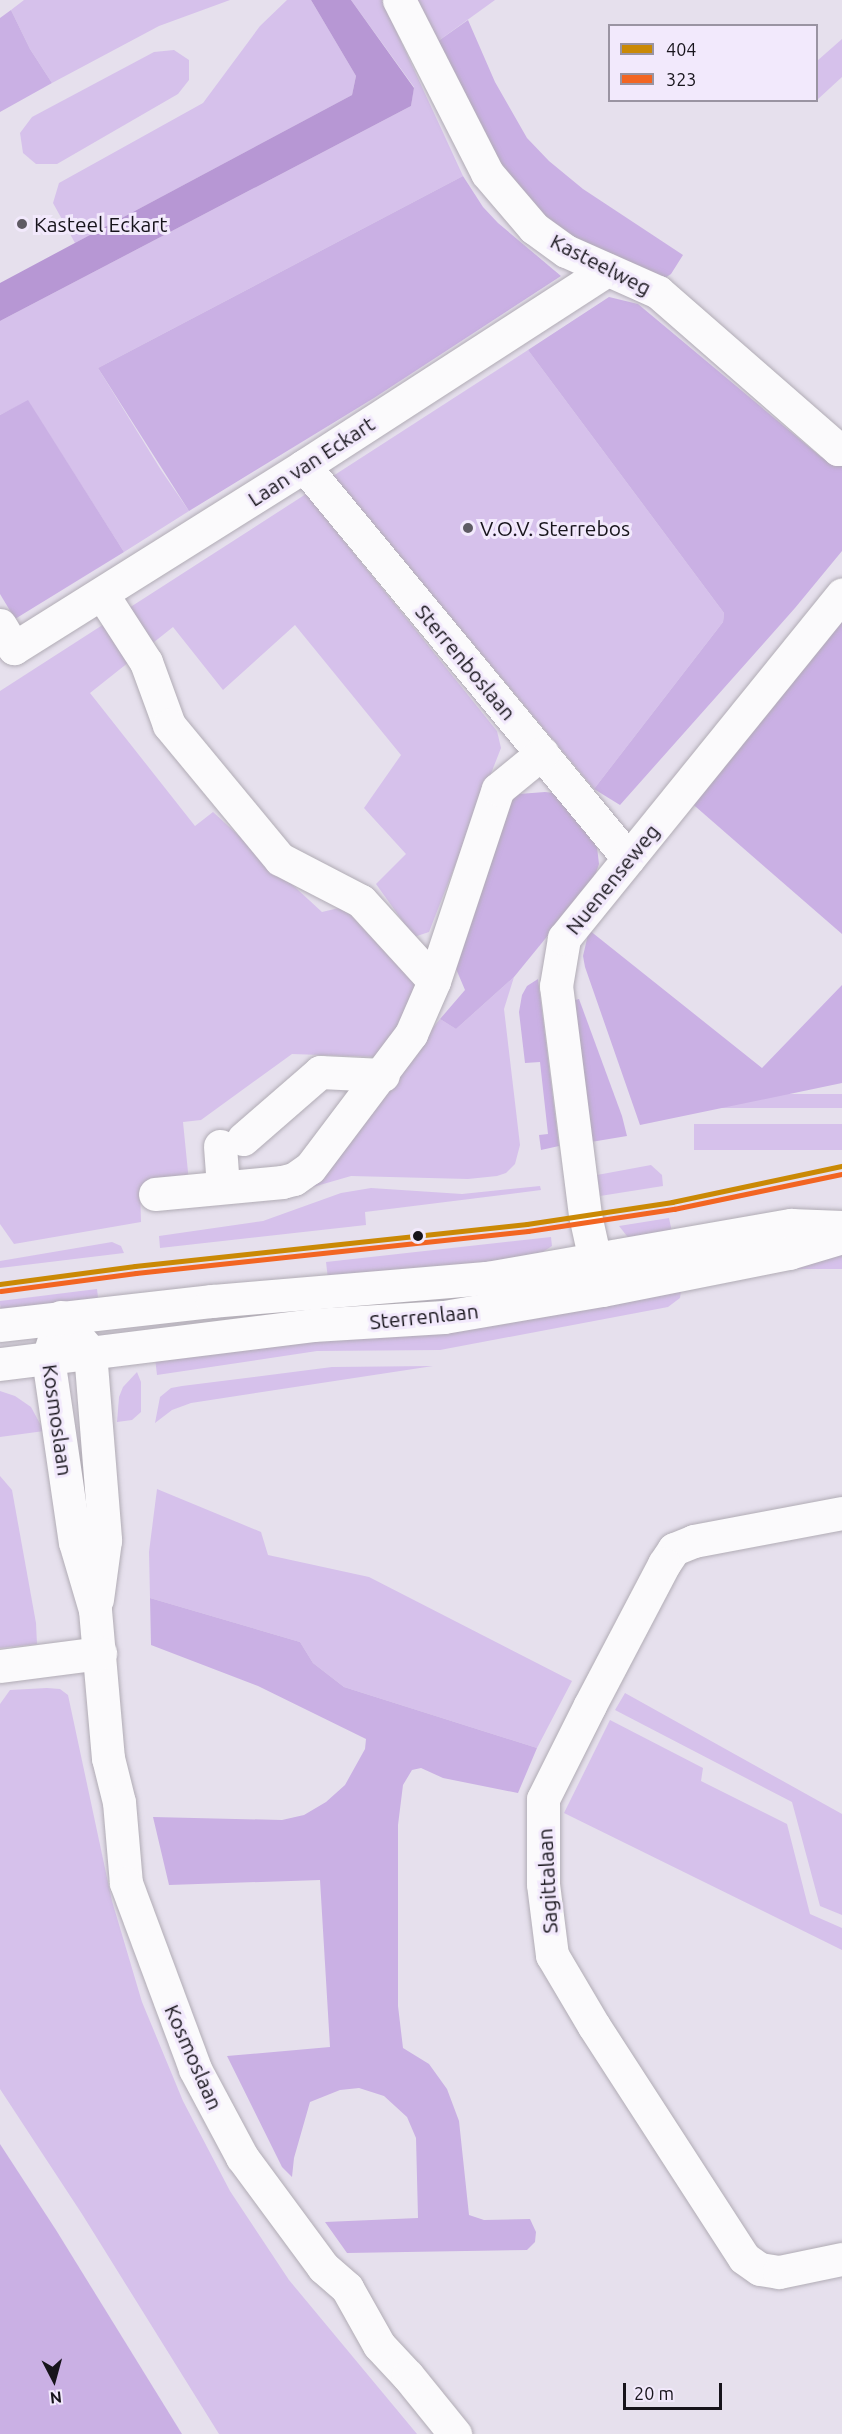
<!DOCTYPE html>
<style>
body{margin:0}
#map{position:relative;width:842px;height:2434px;overflow:hidden;background:#e6e0ed;font-family:Ubuntu,sans-serif}
div>[style]{position:absolute}
[style*='--x']{left:calc(var(--x)*1px);top:calc(var(--y)*1px);width:calc(var(--w)*1px);rotate:calc(var(--a)*1deg)}
.green>*{inset:0;background:#d6c1eb;transform-origin:0 0}
.forest>*{inset:0;background:#cab0e4}
.water>*{inset:0;background:#b797d4}
.roads{filter:drop-shadow(0 0 2px #b1acb5) drop-shadow(0 0 2px #b1acb5)}
.minor>*{height:33px;margin:-16.5px;padding:0 16.5px;transform-origin:16.5px;border-radius:16.5px;background:#fbfafc}
.major>*{height:33px;margin:-16.5px;padding:0 16.5px;transform-origin:16.5px;border-radius:16.5px;background:#fbfafc}
.bus-1>*{height:4.5px;margin:-2.25px;padding:0 2.25px;transform-origin:2.25px;border-radius:2.25px;background:#ca8905}
.bus-2>*{height:4.5px;margin:-2.25px;padding:0 2.25px;transform-origin:2.25px;border-radius:2.25px;background:#f26522}
.dots>*{width:16px;height:16px;translate:-50% -50%;box-sizing:border-box;border:3px solid #f2e9fc;border-radius:50%}
span{translate:-50% -50%;white-space:nowrap;text-align:center;line-height:1.15;-webkit-text-stroke:6px #f2e9fc;paint-order:stroke}
.poi-label{font-size:21px;color:#17141b}
.left{translate:0 -50%;text-align:left}
.street-label{font-size:21px;color:#17141b}
.legend{position:absolute;left:608px;top:24px;width:210px;height:78px;box-sizing:border-box;background:#f2e9fc;border:2px solid #9a94a2;margin:0;padding:8px 10px;list-style:none;font-size:18px;color:#17141b}
.legend li{display:flex;align-items:center;gap:12px;height:30px}
.legend b{width:30px;border:2px solid #9a94a2}
.north{position:absolute;left:24px;top:2350px;width:60px;height:60px;-webkit-text-stroke:4px #f2e9fc;paint-order:stroke;rotate:174deg;font-size:16px;font-weight:700;line-height:24px;text-align:center;color:#17141b}
.north::after{content:'';display:block;margin:auto;width:21px;height:27px;background:#17141b;clip-path:polygon(50% 0,100% 100%,50% 72%,0 100%)}
.scale{position:absolute;left:623px;top:2383px;width:99px;height:27px;box-sizing:border-box;border:3px solid #17141b;border-top:0;padding-left:8px;font-size:18px;line-height:21px;white-space:nowrap;color:#17141b;-webkit-text-stroke:4px #f2e9fc;paint-order:stroke}
</style>
<div id="map">
<div class="green">
<div style="clip-path:polygon(24px 0,230px 0,159px 26px,52px 83px,30px 49px,11px 10px)"></div>
<div style="clip-path:polygon(287px 0,311px 0,356px 76px,352px 95px,75px 243px,53px 203px,59px 183px,203px 103px,260px 26px)"></div>
<div style="clip-path:polygon(351px 0,382px 0,463px 176px,98px 368px,161px 470px,189px 511px,124px 552px,28px 401px,0 415px,0 321px,411px 106px,414px 87px)"></div>
<div style="clip-path:polygon(411px 0,495px 0,434px 44px)"></div>
<div style="clip-path:polygon(842px 39px,842px 77px,817px 100px,817px 61px)"></div>
<div style="clip-path:polygon(174px 50px,189px 60px,189px 80px,178px 94px,57px 164px,36px 164px,23px 153px,20px 133px,32px 117px,154px 52px)"></div>
<div style="clip-path:polygon(528px 350px,724px 613px,723px 622px,594px 789px,333px 476px)"></div>
<div style="clip-path:polygon(306px 494px,497px 731px,501px 748px,429px 932px,414px 937px,376px 884px,406px 854px,364px 808px,401px 755px,295px 625px,223px 690px,173px 627px,90px 693px,195px 826px,213px 812px,322px 912px,343px 907px,420px 989px,400px 1026px,378px 1057px,292px 1054px,201px 1120px,183px 1122px,189px 1182px,140px 1187px,141px 1222px,14px 1244px,0 1224px,0 691px)"></div>
<div style="clip-path:polygon(514px 977px,504px 1009px,520px 1145px,515px 1164px,506px 1173px,497px 1176px,468px 1179px,351px 1176px,313px 1187px,310px 1182px,440px 1019px,456px 1029px)"></div>
<div style="left:842px;top:1094px;width:14px;height:153px;rotate:90deg"></div>
<div style="left:842px;top:1124px;width:26px;height:148px;rotate:90deg"></div>
<div style="clip-path:polygon(651px 1165px,662px 1175px,663px 1186px,600px 1196px,597px 1175px)"></div>
<div style="clip-path:polygon(540px 1186px,541px 1190px,365px 1212px,366px 1225px,160px 1248px,159px 1236px,263px 1221px,341px 1193px,371px 1188px,462px 1194px)"></div>
<div style="clip-path:polygon(669px 1218px,673px 1237px,634px 1245px,619px 1226px)"></div>
<div style="clip-path:polygon(551px 1237px,552px 1246px,535px 1257px,328px 1279px,326px 1262px)"></div>
<div style="clip-path:polygon(112px 1242px,121px 1246px,124px 1253px,0 1268px,0 1261px)"></div>
<div style="left:842px;top:1251px;width:18px;height:137px;rotate:90deg"></div>
<div style="clip-path:polygon(682px 1283px,680px 1298px,668px 1307px,440px 1350px,317px 1351px,157px 1375px,155px 1358px)"></div>
<div style="left:97px;top:1289px;width:16px;height:98px;rotate:83deg"></div>
<div style="clip-path:polygon(433px 1366px,191px 1403px,172px 1410px,155px 1423px,160px 1397px,171px 1388px,182px 1386px,332px 1367px)"></div>
<div style="clip-path:polygon(137px 1372px,141px 1382px,141px 1412px,132px 1420px,117px 1422px,119px 1397px,123px 1387px)"></div>
<div style="clip-path:polygon(0 1391px,15px 1396px,31px 1407px,44px 1431px,0 1437px)"></div>
<div style="clip-path:polygon(0 1476px,12px 1490px,36px 1623px,37px 1644px,0 1648px)"></div>
<div style="clip-path:polygon(157px 1489px,261px 1532px,268px 1555px,369px 1577px,572px 1681px,537px 1748px,344px 1687px,313px 1663px,300px 1642px,150px 1598px,149px 1552px)"></div>
<div style="clip-path:polygon(47px 1688px,60px 1689px,68px 1695px,112px 1901px,142px 2002px,183px 2101px,230px 2191px,289px 2280px,417px 2434px,219px 2434px,82px 2214px,0 2089px,0 1704px,10px 1690px)"></div>
<div style="clip-path:polygon(625px 1693px,842px 1814px,842px 1915px,820px 1906px,792px 1802px,615px 1710px)"></div>
<div style="clip-path:polygon(610px 1720px,703px 1768px,701px 1781px,787px 1824px,810px 1914px,842px 1928px,842px 1950px,564px 1813px)"></div>
</div>
<div class="forest">
<div style="clip-path:polygon(11px 10px,30px 49px,52px 83px,0 112px,0 18px)"></div>
<div style="clip-path:polygon(468px 20px,495px 82px,527px 138px,549px 161px,583px 189px,683px 255px,671px 274px,665px 278px,656px 279px,541px 220px,506px 178px,434px 44px)"></div>
<div style="clip-path:polygon(463px 176px,483px 207px,498px 223px,561px 276px,374px 398px,189px 511px,98px 368px)"></div>
<div style="clip-path:polygon(609px 297px,638px 304px,821px 457px,842px 461px,842px 551px,795px 608px,620px 805px,594px 789px,723px 622px,724px 613px,528px 350px)"></div>
<div style="clip-path:polygon(28px 400px,124px 552px,15px 619px,0 594px,0 415px)"></div>
<div style="clip-path:polygon(842px 608px,842px 934px,688px 800px)"></div>
<div style="clip-path:polygon(545px 792px,555px 793px,597px 847px,599px 864px,594px 879px,514px 977px,456px 1029px,440px 1019px,465px 990px,448px 950px,507px 801px,519px 794px)"></div>
<div style="clip-path:polygon(589px 930px,762px 1068px,842px 985px,842px 1083px,640px 1125px,585px 967px,583px 956px)"></div>
<div style="clip-path:polygon(538px 979px,559px 1146px,541px 1150px,539px 1135px,548px 1134px,540px 1062px,525px 1063px,519px 1012px,522px 995px,527px 986px)"></div>
<div style="clip-path:polygon(579px 999px,622px 1116px,627px 1136px,591px 1142px,572px 1001px)"></div>
<div style="clip-path:polygon(150px 1598px,300px 1642px,313px 1663px,344px 1687px,537px 1748px,518px 1793px,443px 1778px,421px 1768px,412px 1770px,403px 1785px,398px 1825px,398px 2006px,403px 2048px,429px 2064px,447px 2089px,459px 2121px,469px 2215px,484px 2220px,530px 2219px,536px 2232px,535px 2242px,527px 2250px,347px 2253px,325px 2222px,418px 2218px,416px 2138px,407px 2117px,384px 2096px,359px 2088px,340px 2090px,310px 2102px,294px 2158px,292px 2177px,282px 2167px,227px 2056px,330px 2047px,320px 1880px,169px 1885px,153px 1817px,282px 1820px,304px 1815px,326px 1802px,345px 1785px,365px 1749px,366px 1739px,258px 1686px,151px 1645px)"></div>
<div style="clip-path:polygon(0 2144px,56px 2230px,182px 2434px,0 2434px)"></div>
</div>
<div class="water">
<div style="clip-path:polygon(311px 0,351px 0,414px 88px,411px 106px,0 321px,0 283px,352px 95px,356px 76px)"></div>
</div>
<div class="roads">
<div class="minor">
<div style="--x:399;--y:0;--w:194;--a:63"></div>
<div style="--x:487;--y:173;--w:72;--a:49.5"></div>
<div style="--x:534;--y:228;--w:39;--a:36"></div>
<div style="--x:566;--y:251;--w:101;--a:24"></div>
<div style="--x:658;--y:292;--w:239;--a:41.1"></div>
<div style="--x:838;--y:449;--w:4;--a:-14"></div>
<div style="--x:304;--y:466;--w:509;--a:50.43"></div>
<div style="--x:102;--y:594;--w:81;--a:57.1"></div>
<div style="--x:146;--y:662;--w:67;--a:69.9"></div>
<div style="--x:169;--y:725;--w:174;--a:50.4"></div>
<div style="--x:280;--y:859;--w:91;--a:27.4"></div>
<div style="--x:361;--y:901;--w:108;--a:47.6"></div>
<div style="--x:0;--y:625;--w:27;--a:59"></div>
<div style="--x:14;--y:648;--w:342;--a:-32.1"></div>
<div style="--x:304;--y:466;--w:361;--a:-32.9"></div>
<div style="--x:243;--y:1139;--w:102;--a:-41"></div>
<div style="--x:320;--y:1072;--w:63;--a:2.7"></div>
<div style="--x:220;--y:1146;--w:41;--a:85.8"></div>
<div style="--x:155;--y:1194;--w:128;--a:-5.4"></div>
<div style="--x:282;--y:1182;--w:12;--a:-14"></div>
<div style="--x:294;--y:1179;--w:19;--a:-35"></div>
<div style="--x:310;--y:1168;--w:168;--a:-53"></div>
<div style="--x:411;--y:1034;--w:58;--a:-66.5"></div>
<div style="--x:434;--y:981;--w:202;--a:-71.6"></div>
<div style="--x:498;--y:789;--w:57;--a:-39.3"></div>
<div style="--x:615;--y:1281;--w:29;--a:-134"></div>
<div style="--x:595;--y:1260;--w:46;--a:-102.5"></div>
<div style="--x:585;--y:1215;--w:231;--a:-97.2"></div>
<div style="--x:556;--y:986;--w:49;--a:-80.5"></div>
<div style="--x:564;--y:938;--w:442;--a:-51"></div>
<div style="--x:61;--y:1317;--w:43;--a:107.6"></div>
<div style="--x:48;--y:1358;--w:186;--a:81.7"></div>
<div style="--x:75;--y:1542;--w:71;--a:73.6"></div>
<div style="--x:95;--y:1610;--w:149;--a:85"></div>
<div style="--x:108;--y:1758;--w:45;--a:76"></div>
<div style="--x:119;--y:1802;--w:81;--a:85.1"></div>
<div style="--x:126;--y:1883;--w:198;--a:69.6"></div>
<div style="--x:195;--y:2069;--w:100;--a:61.9"></div>
<div style="--x:242;--y:2157;--w:137;--a:53.6"></div>
<div style="--x:323;--y:2267;--w:32;--a:41"></div>
<div style="--x:347;--y:2288;--w:65;--a:60.7"></div>
<div style="--x:379;--y:2345;--w:42;--a:46.9"></div>
<div style="--x:408;--y:2376;--w:75;--a:51"></div>
<div style="--x:72;--y:1331;--w:28;--a:49"></div>
<div style="--x:90;--y:1352;--w:189;--a:85.4"></div>
<div style="--x:105;--y:1540;--w:60;--a:97.7"></div>
<div style="--x:842;--y:1513;--w:151;--a:169.3"></div>
<div style="--x:694;--y:1541;--w:22;--a:158"></div>
<div style="--x:674;--y:1549;--w:18;--a:124"></div>
<div style="--x:664;--y:1564;--w:159;--a:117.7"></div>
<div style="--x:590;--y:1705;--w:105;--a:116.6"></div>
<div style="--x:543;--y:1799;--w:85;--a:90"></div>
<div style="--x:543;--y:1884;--w:72;--a:82.8"></div>
<div style="--x:552;--y:1955;--w:82;--a:59.4"></div>
<div style="--x:594;--y:2026;--w:276;--a:57.1"></div>
<div style="--x:744;--y:2258;--w:19;--a:35"></div>
<div style="--x:760;--y:2269;--w:19;--a:9"></div>
<div style="--x:779;--y:2272;--w:64;--a:-11.7"></div>
<div style="--x:0;--y:1666;--w:101;--a:-7.4"></div>
</div>
<div class="major">
<div style="--x:0;--y:1325;--w:213;--a:-6.5"></div>
<div style="--x:212;--y:1301;--w:276;--a:-4.8"></div>
<div style="--x:487;--y:1278;--w:309;--a:-9.9"></div>
<div style="--x:791;--y:1225;--w:51;--a:2.2"></div>
<div style="--x:0;--y:1364;--w:315;--a:-7.1"></div>
<div style="--x:313;--y:1325;--w:131;--a:-3.5"></div>
<div style="--x:444;--y:1317;--w:160;--a:-9.7"></div>
<div style="--x:602;--y:1290;--w:191;--a:-11.2"></div>
<div style="--x:789;--y:1253;--w:55;--a:-16.8"></div>
</div>
</div>
<div class="bus-1">
<div style="--x:0;--y:1284;--w:136;--a:-7.6"></div>
<div style="--x:135;--y:1266;--w:394;--a:-6.1"></div>
<div style="--x:527;--y:1224;--w:147;--a:-8.6"></div>
<div style="--x:672;--y:1202;--w:174;--a:-12"></div>
</div>
<div class="bus-2">
<div style="--x:1;--y:1291;--w:136;--a:-7.6"></div>
<div style="--x:136;--y:1273;--w:394;--a:-6.1"></div>
<div style="--x:528;--y:1231;--w:148;--a:-8.6"></div>
<div style="--x:674;--y:1209;--w:172;--a:-11.8"></div>
</div>
<div class="dots">
<div style="left:22px;top:224px;background:#5f5b64"></div>
<div style="left:468px;top:528px;background:#5f5b64"></div>
<div style="left:418px;top:1236px;background:#17141b"></div>
</div>
<div class="poi-label">
<span class="left" style="left:34px;top:224px">Kasteel Eckart</span>
<span class="left" style="left:480px;top:528px">V.O.V. Sterrebos</span>
</div>
<div class="street-label">
<span style="left:601px;top:264px;rotate:27deg">Kasteelweg</span>
<span style="left:311px;top:461px;rotate:-33deg">Laan van Eckart</span>
<span style="left:466px;top:662px;rotate:50deg">Sterrenboslaan</span>
<span style="left:612px;top:879px;rotate:-51deg">Nuenenseweg</span>
<span style="left:424px;top:1316px;rotate:-6deg">Sterrenlaan</span>
<span style="left:58px;top:1420px;rotate:82deg">Kosmoslaan</span>
<span style="left:547px;top:1881px;rotate:-93deg">Sagittalaan</span>
<span style="left:194px;top:2057px;rotate:66deg">Kosmoslaan</span>
</div>
<ul class="legend">
<li><b style="height:8px;background:#ca8905"></b>404</li>
<li><b style="height:8px;background:#f26522"></b>323</li>
</ul>
<div class="north">N</div>
<div class="scale">20 m</div>
</div>
